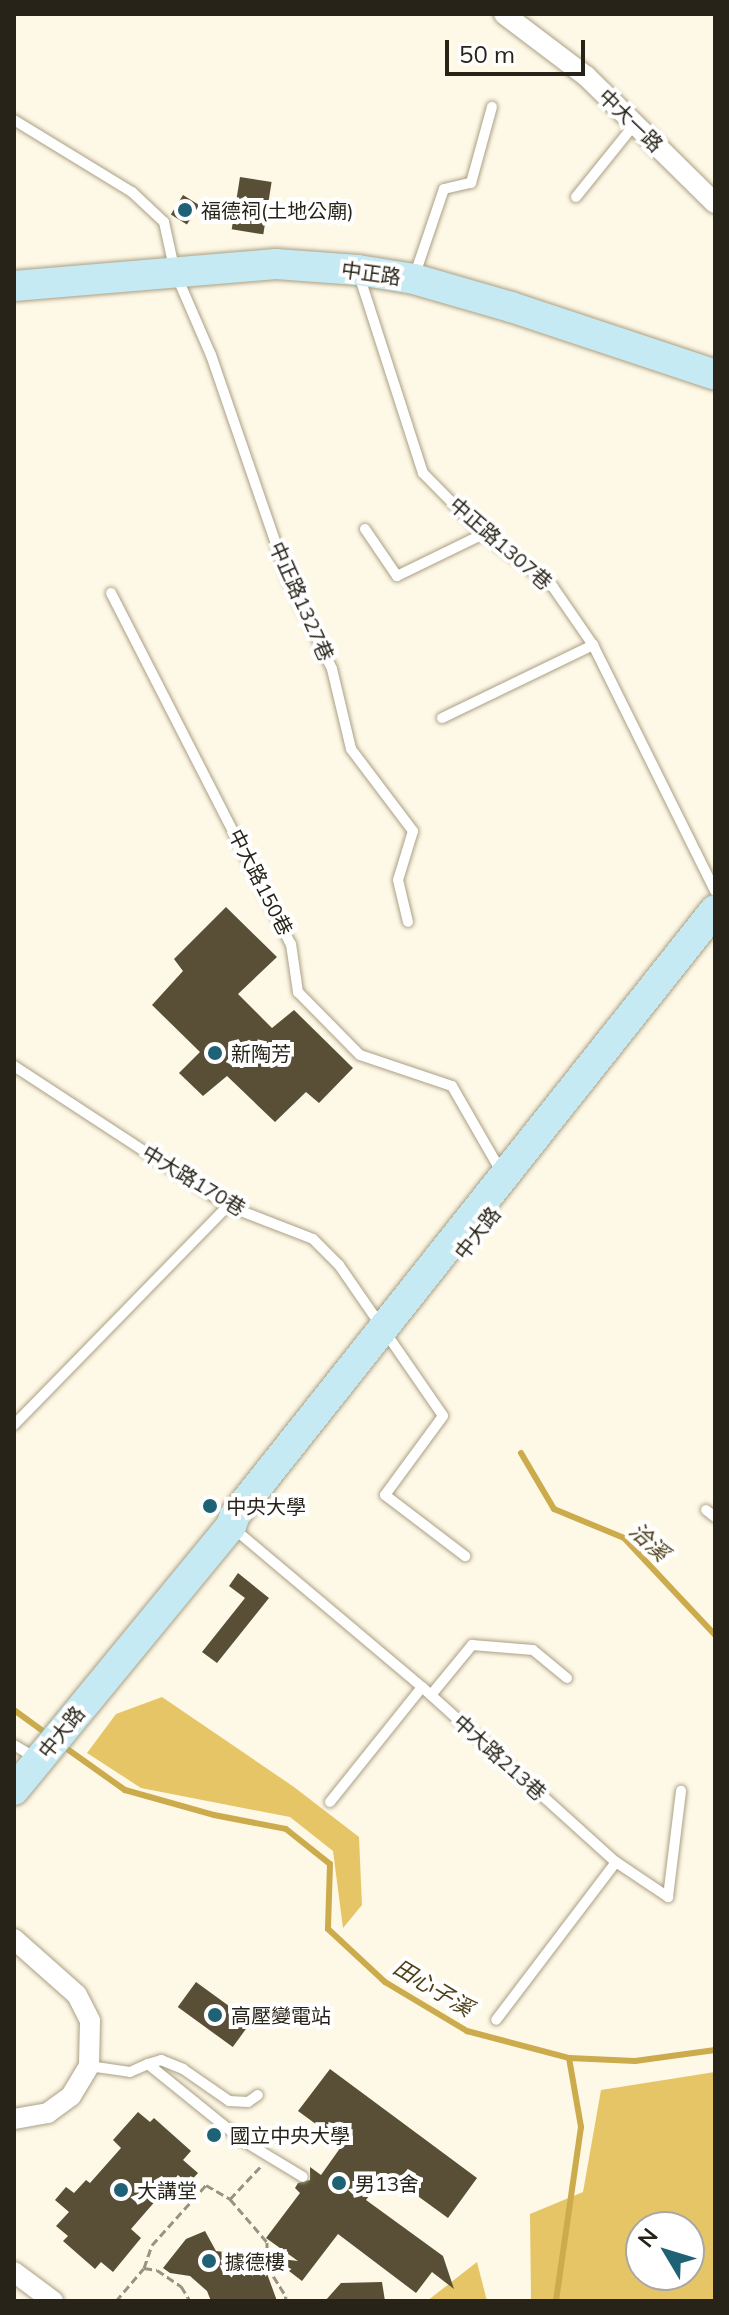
<!DOCTYPE html>
<meta charset="utf-8">
<style>
body{margin:0}
#map{position:relative;width:729px;height:2315px;overflow:hidden;background:#fef8e6;font-family:Mulish,"Noto Sans TC",sans-serif}
div>[style]{position:absolute}
[style*='--x']{left:calc(var(--x)*1px);top:calc(var(--y)*1px);width:calc(var(--w)*1px);rotate:calc(var(--a)*1deg)}
.forest>*{inset:0;background:#e6c567}
.stream>*{height:6px;margin:-3px;padding:0 3px;transform-origin:3px;border-radius:3px;background:#ccab4c}
.building>*{inset:0;background:#584f36;transform-origin:0 0}
.path>*{height:3px;margin-top:-1.5px;transform-origin:0;background:repeating-linear-gradient(90deg,#979284 0 8px,transparent 0 12px)}
.roads{filter:drop-shadow(0 0 2px #aaa085) drop-shadow(0 0 2px #aaa085)}
.lane>*{height:10px;margin:-5px;padding:0 5px;transform-origin:5px;border-radius:5px;background:#fff}
.street>*{height:20px;margin:-10px;padding:0 10px;transform-origin:10px;border-radius:10px;background:#fff}
.secondary>*{height:30px;margin:-15px;padding:0 15px;transform-origin:15px;border-radius:15px;background:#c6eaf4}
.dots>*{width:22px;height:22px;translate:-50% -50%;box-sizing:border-box;border:4px solid #fff;border-radius:50%}
span{translate:-50% -50%;white-space:nowrap;text-align:center;line-height:1.15;-webkit-text-stroke:8px #fff;paint-order:stroke}
.street-label{font-size:20px;color:#272318}
.poi-label{font-size:20px;color:#272318}
.left{translate:0 -50%;text-align:left}
.water-label{font-size:22px;color:#4e4018;font-style:italic}
.frame{position:absolute;inset:0;border:16px solid #272318;pointer-events:none}
.north{position:absolute;left:625px;top:2211px;width:80px;height:80px;box-sizing:border-box;background:#fff;border:2px solid #a9a7a3;border-radius:50%;rotate:308deg;font-size:22px;font-weight:700;line-height:32px;text-align:center;color:#272318}
.north::after{content:'';display:block;margin:auto;width:28px;height:36px;background:#1f6175;clip-path:polygon(50% 0,100% 100%,50% 72%,0 100%)}
.scale{position:absolute;left:445px;top:40px;width:140px;height:36px;box-sizing:border-box;border:4px solid #272318;border-top:0;padding-left:10px;font-size:24px;line-height:28px;white-space:nowrap;color:#272318;-webkit-text-stroke:6px #fff;paint-order:stroke}
</style>
<div id="map">
<div class="forest">
<div style="clip-path:polygon(162px 1697px,294px 1787px,359px 1837px,362px 1905px,343px 1928px,333px 1851px,290px 1817px,141px 1788px,87px 1753px,116px 1714px)"></div>
<div style="clip-path:polygon(evenodd,715px 2072px,715px 2300px,531px 2301px,530px 2214px,583px 2192px,601px 2090px,715px 2072px,641px 2227px,689px 2227px,689px 2275px,641px 2275px,641px 2227px)"></div>
<div style="clip-path:polygon(477px 2262px,487px 2301px,427px 2301px)"></div>
</div>
<div class="stream">
<div style="--x:521;--y:1453;--w:65;--a:59.5"></div>
<div style="--x:554;--y:1509;--w:76;--a:22.5"></div>
<div style="--x:624;--y:1538;--w:133;--a:46.8"></div>
<div style="--x:14;--y:1710;--w:41;--a:36"></div>
<div style="--x:63;--y:1746;--w:76;--a:35.4"></div>
<div style="--x:125;--y:1790;--w:92;--a:15.7"></div>
<div style="--x:214;--y:1815;--w:73;--a:11"></div>
<div style="--x:286;--y:1829;--w:56;--a:38.5"></div>
<div style="--x:330;--y:1864;--w:65;--a:91.8"></div>
<div style="--x:328;--y:1929;--w:78;--a:42.9"></div>
<div style="--x:385;--y:1982;--w:96;--a:30.9"></div>
<div style="--x:467;--y:2031;--w:106;--a:14.8"></div>
<div style="--x:569;--y:2058;--w:70;--a:80.1"></div>
<div style="--x:581;--y:2127;--w:176;--a:98.2"></div>
<div style="--x:569;--y:2058;--w:66;--a:2.6"></div>
<div style="--x:635;--y:2061;--w:81;--a:-7.8"></div>
</div>
<div class="building">
<div style="left:240px;top:177px;width:32px;height:53px;rotate:9deg"></div>
<div style="left:183px;top:195px;width:19px;height:23px;rotate:32deg"></div>
<div style="clip-path:polygon(226px 907px,277px 957px,238px 994px,272px 1028px,294px 1010px,353px 1068px,319px 1103px,306px 1092px,275px 1122px,227px 1076px,203px 1096px,179px 1073px,200px 1052px,152px 1005px,183px 971px,174px 959px)"></div>
<div style="clip-path:polygon(238px 1573px,269px 1598px,217px 1663px,202px 1652px,245px 1598px,229px 1586px)"></div>
<div style="left:196px;top:1982px;width:68px;height:31px;rotate:36deg"></div>
<div style="clip-path:polygon(330px 2069px,477px 2178px,448px 2218px,386px 2173px,366px 2200px,443px 2256px,454px 2289px,432px 2272px,416px 2293px,338px 2234px,302px 2281px,272px 2258px,298px 2261px,266px 2238px,300px 2193px,295px 2188px,298px 2183px,310px 2180px,310px 2167px,321px 2175px,343px 2144px,298px 2111px)"></div>
<div style="clip-path:polygon(138px 2112px,150px 2122px,154px 2118px,191px 2151px,183px 2160px,198px 2173px,188px 2184px,178px 2175px,131px 2229px,141px 2238px,113px 2272px,101px 2262px,95px 2269px,63px 2241px,68px 2236px,56px 2226px,69px 2212px,55px 2200px,66px 2187px,74px 2193px,86px 2180px,90px 2183px,121px 2148px,113px 2140px)"></div>
<div style="clip-path:polygon(205px 2231px,216px 2251px,261px 2257px,277px 2301px,211px 2301px,207px 2291px,190px 2276px,170px 2273px,163px 2268px,186px 2239px)"></div>
<div style="clip-path:polygon(382px 2282px,385px 2301px,325px 2301px,341px 2283px)"></div>
</div>
<div class="path">
<div style="--x:276;--y:2144;--w:12;--a:-59"></div>
<div style="--x:230;--y:2199;--w:44;--a:-46.8"></div>
<div style="--x:144;--y:2268;--w:13;--a:9"></div>
<div style="--x:157;--y:2270;--w:29;--a:34"></div>
<div style="--x:181;--y:2286;--w:17;--a:59"></div>
<div style="--x:116;--y:2301;--w:43;--a:-49.7"></div>
<div style="--x:144;--y:2268;--w:24;--a:-71"></div>
<div style="--x:152;--y:2245;--w:81;--a:-48"></div>
<div style="--x:206;--y:2185;--w:28;--a:30"></div>
<div style="--x:230;--y:2199;--w:57;--a:49.3"></div>
<div style="--x:267;--y:2242;--w:24;--a:90"></div>
<div style="--x:267;--y:2266;--w:36;--a:58"></div>
<div style="--x:286;--y:2296;--w:5;--a:101"></div>
</div>
<div class="roads">
<div class="lane">
<div style="--x:14;--y:120;--w:138;--a:31.4"></div>
<div style="--x:132;--y:192;--w:44;--a:43.2"></div>
<div style="--x:164;--y:222;--w:51;--a:77.6"></div>
<div style="--x:175;--y:272;--w:90;--a:66.6"></div>
<div style="--x:211;--y:355;--w:237;--a:71"></div>
<div style="--x:288;--y:579;--w:100;--a:63.9"></div>
<div style="--x:332;--y:669;--w:82;--a:76.6"></div>
<div style="--x:351;--y:749;--w:103;--a:52.9"></div>
<div style="--x:413;--y:831;--w:51;--a:107"></div>
<div style="--x:398;--y:880;--w:43;--a:76.6"></div>
<div style="--x:576;--y:197;--w:94;--a:-51.1"></div>
<div style="--x:359;--y:275;--w:208;--a:72.1"></div>
<div style="--x:423;--y:473;--w:86;--a:45.5"></div>
<div style="--x:483;--y:534;--w:88;--a:37.1"></div>
<div style="--x:553;--y:587;--w:70;--a:55.4"></div>
<div style="--x:593;--y:645;--w:275;--a:63.6"></div>
<div style="--x:414;--y:277;--w:93;--a:-71.2"></div>
<div style="--x:444;--y:189;--w:28;--a:-13"></div>
<div style="--x:471;--y:183;--w:79;--a:-74.6"></div>
<div style="--x:365;--y:529;--w:57;--a:55.8"></div>
<div style="--x:397;--y:576;--w:96;--a:-26"></div>
<div style="--x:111;--y:593;--w:394;--a:62.9"></div>
<div style="--x:291;--y:944;--w:49;--a:81.7"></div>
<div style="--x:298;--y:992;--w:88;--a:45.5"></div>
<div style="--x:360;--y:1055;--w:97;--a:18.6"></div>
<div style="--x:452;--y:1086;--w:100;--a:60.1"></div>
<div style="--x:442;--y:718;--w:168;--a:-25.8"></div>
<div style="--x:14;--y:1066;--w:256;--a:33.2"></div>
<div style="--x:228;--y:1206;--w:91;--a:21.2"></div>
<div style="--x:313;--y:1239;--w:37;--a:45"></div>
<div style="--x:339;--y:1265;--w:183;--a:55.4"></div>
<div style="--x:443;--y:1416;--w:98;--a:126.3"></div>
<div style="--x:385;--y:1495;--w:101;--a:37.3"></div>
<div style="--x:14;--y:1425;--w:306;--a:-45.7"></div>
<div style="--x:706;--y:1510;--w:11;--a:38"></div>
<div style="--x:232;--y:1527;--w:248;--a:40.1"></div>
<div style="--x:422;--y:1687;--w:261;--a:42.1"></div>
<div style="--x:616;--y:1862;--w:198;--a:127.2"></div>
<div style="--x:431;--y:1695;--w:65;--a:-50.6"></div>
<div style="--x:472;--y:1645;--w:61;--a:4.7"></div>
<div style="--x:533;--y:1650;--w:44;--a:39.5"></div>
<div style="--x:14;--y:1745;--w:27;--a:31"></div>
<div style="--x:330;--y:1802;--w:147;--a:-51.3"></div>
<div style="--x:616;--y:1862;--w:63;--a:33.9"></div>
<div style="--x:668;--y:1897;--w:107;--a:-83"></div>
<div style="--x:148;--y:2064;--w:14;--a:-17"></div>
<div style="--x:161;--y:2060;--w:24;--a:22"></div>
<div style="--x:183;--y:2069;--w:56;--a:34.8"></div>
<div style="--x:229;--y:2101;--w:19;--a:3"></div>
<div style="--x:248;--y:2102;--w:12;--a:-35"></div>
<div style="--x:89;--y:2066;--w:41;--a:8.3"></div>
<div style="--x:130;--y:2072;--w:20;--a:-24"></div>
<div style="--x:148;--y:2064;--w:121;--a:39"></div>
<div style="--x:242;--y:2140;--w:71;--a:31.2"></div>
</div>
<div class="street">
<div style="--x:504;--y:14;--w:103;--a:37.1"></div>
<div style="--x:586;--y:76;--w:181;--a:44.6"></div>
<div style="--x:14;--y:1939;--w:84;--a:41.6"></div>
<div style="--x:77;--y:1995;--w:29;--a:63"></div>
<div style="--x:90;--y:2021;--w:45;--a:91.3"></div>
<div style="--x:89;--y:2066;--w:35;--a:121"></div>
<div style="--x:71;--y:2096;--w:29;--a:144"></div>
<div style="--x:48;--y:2113;--w:35;--a:170"></div>
<div style="--x:14;--y:2272;--w:49;--a:36.6"></div>
</div>
<div class="secondary">
<div style="--x:14;--y:286;--w:263;--a:-4.8"></div>
<div style="--x:276;--y:264;--w:82;--a:4.2"></div>
<div style="--x:358;--y:270;--w:57;--a:9.1"></div>
<div style="--x:414;--y:279;--w:101;--a:16.1"></div>
<div style="--x:511;--y:307;--w:215;--a:18.4"></div>
<div style="--x:14;--y:1790;--w:342;--a:-50.6"></div>
<div style="--x:231;--y:1526;--w:12;--a:-70"></div>
<div style="--x:235;--y:1515;--w:772;--a:-51.57"></div>
</div>
</div>
<div class="dots">
<div style="left:185px;top:210px;background:#1f6175"></div>
<div style="left:215px;top:1053px;background:#1f6175"></div>
<div style="left:210px;top:1506px;background:#1f6175"></div>
<div style="left:215px;top:2015px;background:#1f6175"></div>
<div style="left:214px;top:2135px;background:#1f6175"></div>
<div style="left:339px;top:2183px;background:#1f6175"></div>
<div style="left:121px;top:2190px;background:#1f6175"></div>
<div style="left:209px;top:2261px;background:#1f6175"></div>
</div>
<div class="street-label">
<span style="left:631px;top:120px;rotate:44deg">中大一路</span>
<span style="left:371px;top:273px;rotate:8deg">中正路</span>
<span style="left:501px;top:543px;rotate:41deg">中正路1307巷</span>
<span style="left:302px;top:601px;rotate:66deg">中正路1327巷</span>
<span style="left:261px;top:882px;rotate:63deg">中大路150巷</span>
<span style="left:194px;top:1180px;rotate:31deg">中大路170巷</span>
<span style="left:477px;top:1233px;rotate:-52deg">中大路</span>
<span style="left:61px;top:1732px;rotate:-51deg">中大路</span>
<span style="left:500px;top:1757px;rotate:42deg">中大路213巷</span>
</div>
<div class="poi-label">
<span class="left" style="left:201px;top:210px">福德祠(土地公廟)</span>
<span class="left" style="left:231px;top:1053px">新陶芳</span>
<span class="left" style="left:226px;top:1506px">中央大學</span>
<span class="left" style="left:231px;top:2015px">高壓變電站</span>
<span class="left" style="left:230px;top:2135px">國立中央大學</span>
<span class="left" style="left:355px;top:2183px">男13舍</span>
<span class="left" style="left:137px;top:2190px">大講堂</span>
<span class="left" style="left:225px;top:2261px">據德樓</span>
</div>
<div class="water-label">
<span style="left:649px;top:1542px;rotate:43deg">洽溪</span>
<span style="left:433px;top:1988px;rotate:31deg">田心子溪</span>
</div>
<div class="frame"></div>
<div class="north">N</div>
<div class="scale">50 m</div>
</div>
